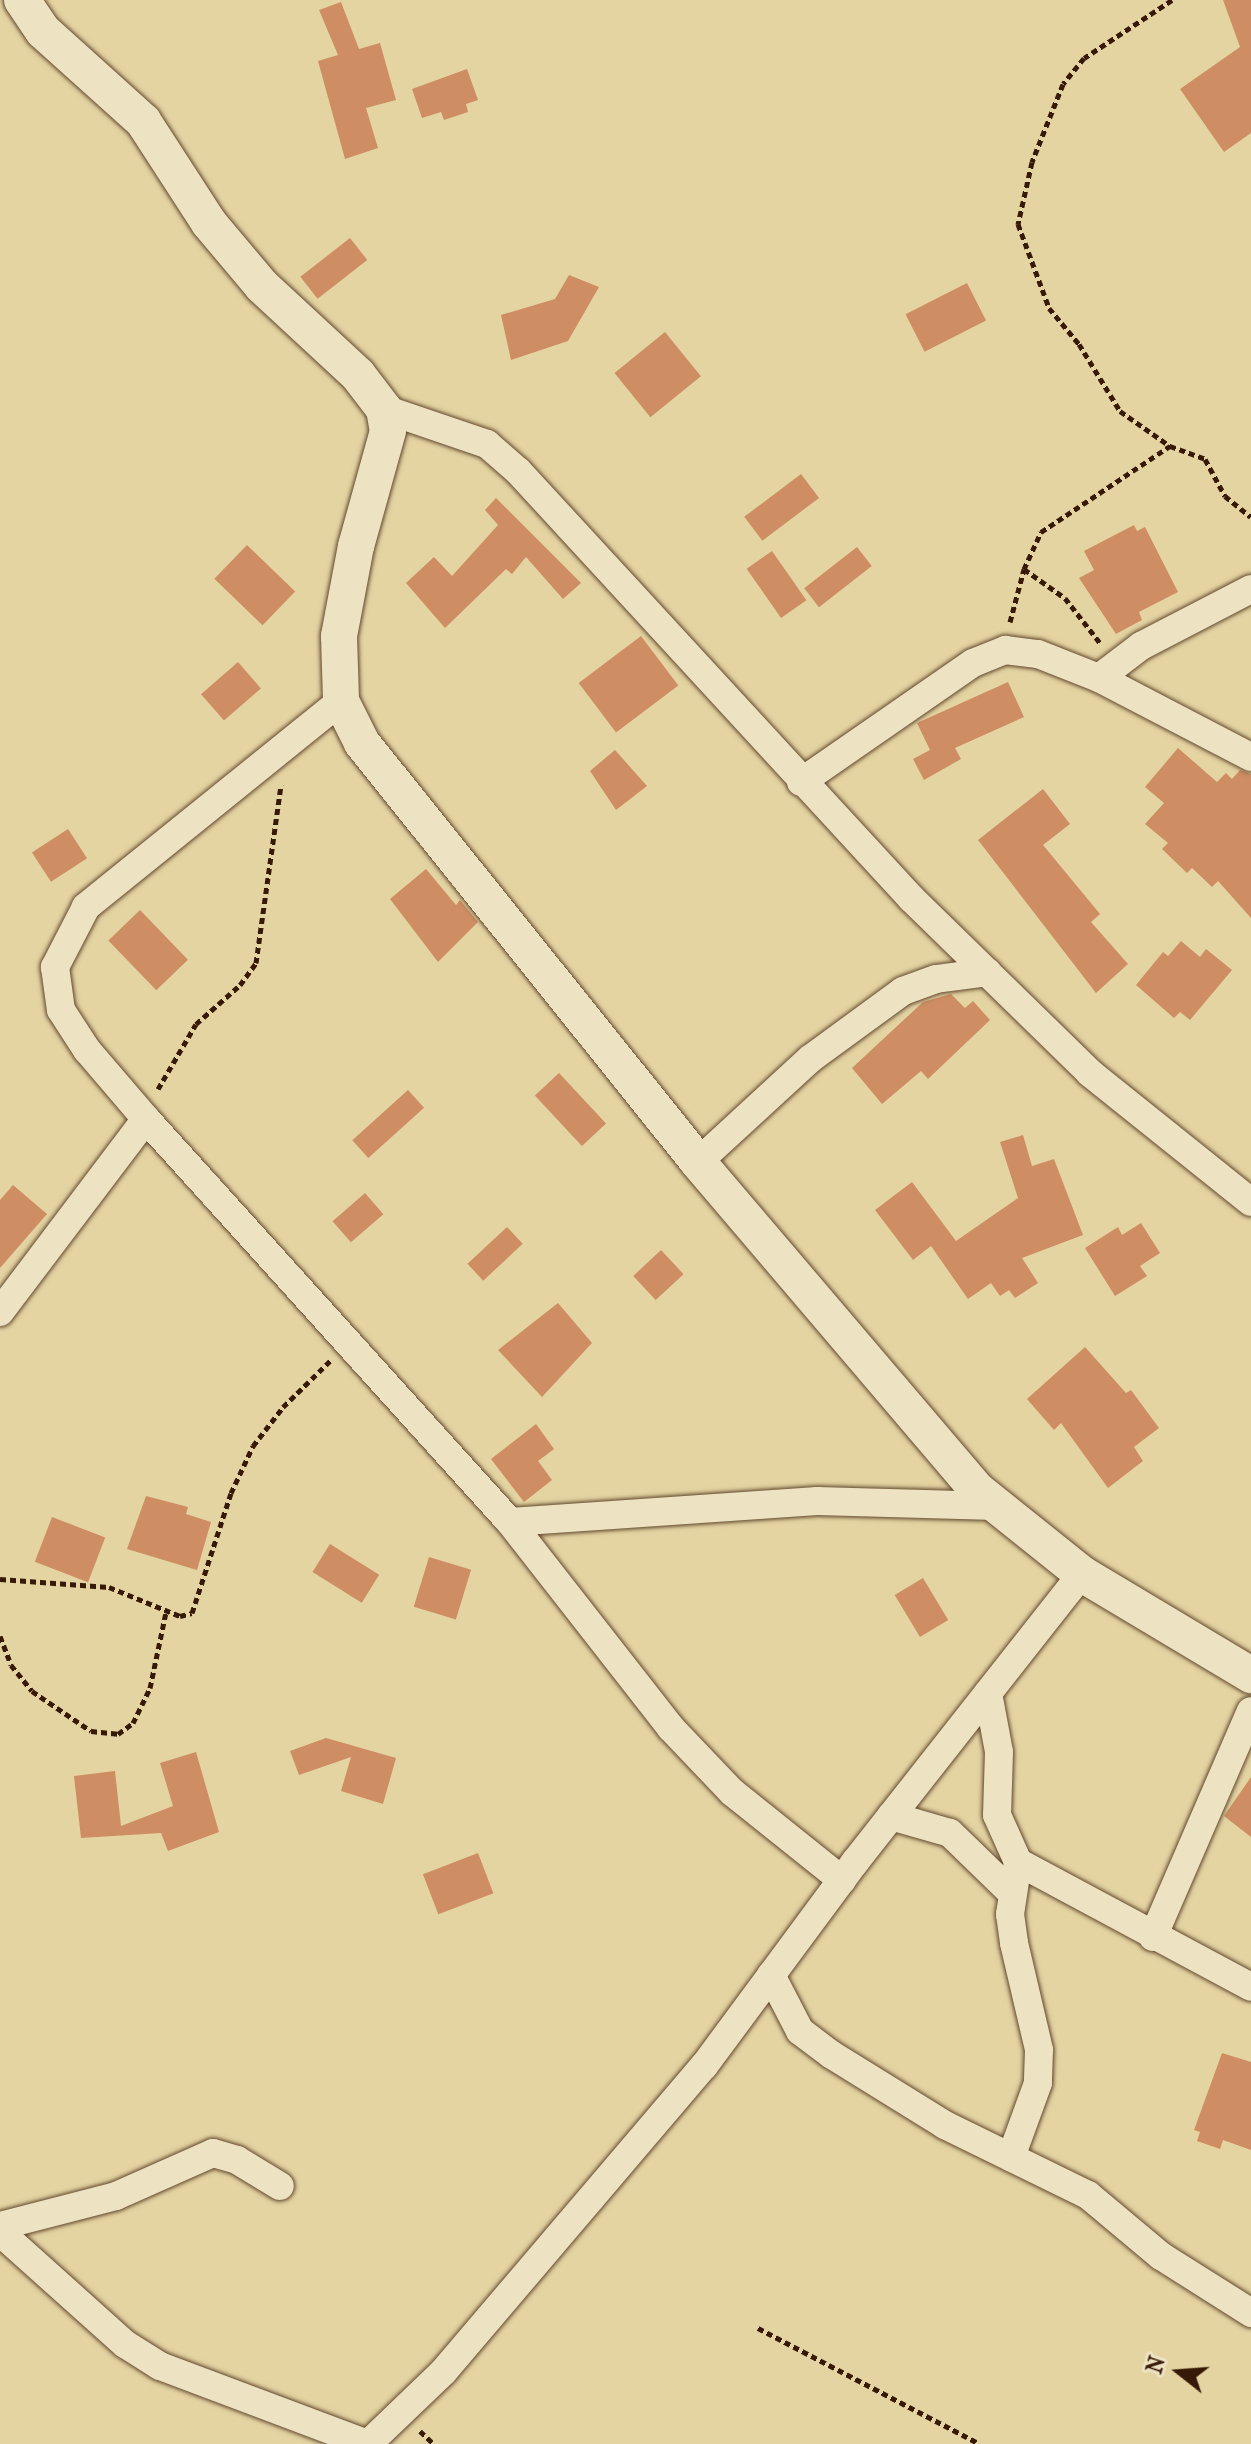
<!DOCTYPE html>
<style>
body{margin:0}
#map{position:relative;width:1251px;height:2444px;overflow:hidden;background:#e4d4a2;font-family:"IM FELL French Canon",serif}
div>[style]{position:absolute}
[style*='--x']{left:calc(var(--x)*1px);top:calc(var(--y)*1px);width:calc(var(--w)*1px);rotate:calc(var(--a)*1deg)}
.building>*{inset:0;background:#ce8d63;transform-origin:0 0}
.path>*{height:5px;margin-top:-2.5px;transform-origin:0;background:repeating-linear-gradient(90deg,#371908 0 6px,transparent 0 10px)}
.roads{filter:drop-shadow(0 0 2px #62482e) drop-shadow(0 0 2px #62482e)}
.minor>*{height:28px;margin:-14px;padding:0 14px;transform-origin:14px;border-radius:14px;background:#ede3c3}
.tertiary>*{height:36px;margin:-18px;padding:0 18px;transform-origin:18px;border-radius:18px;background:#ede3c3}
span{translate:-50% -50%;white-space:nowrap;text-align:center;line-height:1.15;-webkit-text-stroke:6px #ede3c3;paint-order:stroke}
.north{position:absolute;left:1139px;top:2332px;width:80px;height:80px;-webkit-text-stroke:6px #ede3c3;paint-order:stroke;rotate:287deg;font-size:22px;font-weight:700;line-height:32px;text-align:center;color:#371908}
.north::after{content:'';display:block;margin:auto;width:28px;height:36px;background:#371908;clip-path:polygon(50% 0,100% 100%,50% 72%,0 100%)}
</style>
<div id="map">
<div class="building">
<div style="clip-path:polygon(1223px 0,1251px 0,1251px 133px,1224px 152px,1180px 89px,1240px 47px)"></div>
<div style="clip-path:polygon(341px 2px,359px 49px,380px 43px,396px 100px,366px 108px,378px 148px,345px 159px,318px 61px,338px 55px,319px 10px)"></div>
<div style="clip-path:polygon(467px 69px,478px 100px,466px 104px,468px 112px,444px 120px,441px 112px,422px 118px,412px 89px)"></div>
<div style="left:350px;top:238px;width:28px;height:63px;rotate:52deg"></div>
<div style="clip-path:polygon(569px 275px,599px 287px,568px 341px,511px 360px,501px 315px,555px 299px)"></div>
<div style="left:967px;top:283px;width:42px;height:69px;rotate:63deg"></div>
<div style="left:665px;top:332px;width:57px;height:65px;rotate:51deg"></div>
<div style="left:801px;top:474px;width:30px;height:71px;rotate:53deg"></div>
<div style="clip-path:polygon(496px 498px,581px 583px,563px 599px,526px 557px,512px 574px,506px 569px,445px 628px,406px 583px,434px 557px,452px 576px,498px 525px,485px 510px)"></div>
<div style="clip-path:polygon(1134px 525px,1137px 531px,1145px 527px,1178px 592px,1139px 612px,1142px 620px,1116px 634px,1079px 578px,1094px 570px,1084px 551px)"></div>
<div style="left:247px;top:545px;width:67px;height:47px;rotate:44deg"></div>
<div style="left:857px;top:547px;width:24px;height:67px;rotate:52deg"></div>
<div style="left:772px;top:551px;width:60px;height:31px;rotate:55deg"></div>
<div style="left:641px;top:636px;width:62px;height:78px;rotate:53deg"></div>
<div style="left:238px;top:662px;width:35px;height:49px;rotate:49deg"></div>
<div style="clip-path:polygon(1008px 682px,1024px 717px,955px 748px,961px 759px,924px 780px,913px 759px,930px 750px,917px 723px)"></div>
<div style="clip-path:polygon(1178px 748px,1217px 782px,1226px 773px,1232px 779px,1240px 770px,1251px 774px,1251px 918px,1218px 881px,1212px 887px,1192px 868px,1187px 873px,1162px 849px,1168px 843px,1145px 824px,1164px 803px,1145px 787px)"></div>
<div style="clip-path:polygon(615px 750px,647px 786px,616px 810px,590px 771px)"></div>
<div style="clip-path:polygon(1043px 789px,1070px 824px,1043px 845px,1100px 914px,1091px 922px,1128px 964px,1096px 993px,978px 840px)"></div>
<div style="left:68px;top:829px;width:35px;height:43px;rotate:57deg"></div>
<div style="clip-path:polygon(426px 869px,456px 905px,460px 900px,478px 922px,438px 962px,390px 899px)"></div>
<div style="left:140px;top:910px;width:69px;height:44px;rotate:46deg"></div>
<div style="clip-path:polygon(1181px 941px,1200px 957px,1206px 949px,1232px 970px,1190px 1020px,1180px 1012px,1174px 1018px,1136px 985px,1163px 952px,1168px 956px)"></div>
<div style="clip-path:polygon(951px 994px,965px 1008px,973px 1001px,990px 1020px,928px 1079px,921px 1071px,882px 1104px,852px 1068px,923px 1002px)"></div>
<div style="left:559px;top:1073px;width:69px;height:33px;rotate:47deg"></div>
<div style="left:408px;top:1090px;width:24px;height:75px;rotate:48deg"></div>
<div style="clip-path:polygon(1023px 1135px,1032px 1166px,1054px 1159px,1083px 1235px,1022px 1258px,1038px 1283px,1015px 1298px,1009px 1290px,1000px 1296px,991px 1283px,968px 1299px,931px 1246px,913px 1260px,875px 1210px,912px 1182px,956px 1241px,1018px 1198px,1000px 1142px)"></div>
<div style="clip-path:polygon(13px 1185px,47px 1214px,0 1268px,0 1200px)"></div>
<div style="left:365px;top:1193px;width:28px;height:43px;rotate:49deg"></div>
<div style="clip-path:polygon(1141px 1223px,1160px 1253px,1140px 1266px,1147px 1276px,1115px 1296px,1085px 1248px,1118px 1227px,1122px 1235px)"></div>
<div style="left:507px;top:1227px;width:23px;height:54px;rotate:47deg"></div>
<div style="left:661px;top:1250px;width:33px;height:38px;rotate:47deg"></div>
<div style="clip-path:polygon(558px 1303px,592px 1343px,542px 1397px,498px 1350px)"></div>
<div style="clip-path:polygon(1085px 1347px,1126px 1393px,1131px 1390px,1159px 1428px,1134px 1447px,1143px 1461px,1108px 1488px,1061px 1423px,1054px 1430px,1027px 1399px)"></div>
<div style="clip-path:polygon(536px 1424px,554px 1449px,538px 1461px,552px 1480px,524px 1502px,491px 1459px)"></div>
<div style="clip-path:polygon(146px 1496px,188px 1507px,186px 1514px,211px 1522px,197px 1570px,127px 1549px)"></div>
<div style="left:52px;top:1517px;width:57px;height:48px;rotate:21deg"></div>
<div style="left:330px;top:1544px;width:58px;height:33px;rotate:32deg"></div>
<div style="left:429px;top:1557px;width:44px;height:52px;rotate:17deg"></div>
<div style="left:923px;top:1578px;width:49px;height:33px;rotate:59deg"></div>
<div style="clip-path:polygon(326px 1738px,396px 1758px,383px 1804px,341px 1791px,351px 1757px,299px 1775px,290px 1751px)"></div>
<div style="clip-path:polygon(196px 1752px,219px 1832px,168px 1851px,161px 1833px,81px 1838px,74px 1776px,115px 1771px,121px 1826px,173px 1806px,160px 1763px)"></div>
<div style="clip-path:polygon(1251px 1777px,1251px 1837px,1224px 1816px)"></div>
<div style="left:478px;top:1853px;width:43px;height:59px;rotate:69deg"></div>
<div style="clip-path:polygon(1222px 2053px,1251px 2062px,1251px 2150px,1223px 2140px,1220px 2149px,1197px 2141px,1200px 2132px,1194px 2130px)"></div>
</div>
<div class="path">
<div style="--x:1172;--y:0;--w:105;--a:146.6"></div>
<div style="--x:1084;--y:58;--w:33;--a:129"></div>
<div style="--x:1063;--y:84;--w:84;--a:111.7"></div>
<div style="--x:1032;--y:162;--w:64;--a:102.7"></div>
<div style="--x:1018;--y:224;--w:90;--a:69.7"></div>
<div style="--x:1049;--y:308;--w:47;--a:50.2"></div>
<div style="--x:1079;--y:344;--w:79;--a:58.5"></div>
<div style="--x:1120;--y:411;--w:61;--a:35"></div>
<div style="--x:1170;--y:446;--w:37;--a:20"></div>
<div style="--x:1205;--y:459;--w:42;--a:61.6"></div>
<div style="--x:1225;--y:496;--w:33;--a:39"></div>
<div style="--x:1024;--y:569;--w:50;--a:35.3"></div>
<div style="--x:1065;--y:598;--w:58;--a:52"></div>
<div style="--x:1010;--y:622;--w:55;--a:-75.2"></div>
<div style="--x:1024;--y:569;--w:41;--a:-65.3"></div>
<div style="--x:1041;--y:532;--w:155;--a:-33.7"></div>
<div style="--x:158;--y:1089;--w:75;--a:-59.7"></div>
<div style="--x:196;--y:1024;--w:59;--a:-41.6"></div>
<div style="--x:240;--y:985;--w:27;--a:-54"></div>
<div style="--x:256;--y:963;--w:180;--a:-82"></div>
<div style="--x:0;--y:1579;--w:109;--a:4.2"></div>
<div style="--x:109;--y:1587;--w:77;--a:22.2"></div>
<div style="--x:180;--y:1616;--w:12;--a:-14"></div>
<div style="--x:192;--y:1613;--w:126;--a:-72"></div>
<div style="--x:231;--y:1493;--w:52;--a:-64.9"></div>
<div style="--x:253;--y:1446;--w:49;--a:-52.4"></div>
<div style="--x:283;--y:1407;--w:66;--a:-44.4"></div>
<div style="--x:0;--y:1636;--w:31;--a:69"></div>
<div style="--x:11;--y:1665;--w:33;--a:51"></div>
<div style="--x:32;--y:1691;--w:71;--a:34.1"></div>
<div style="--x:91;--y:1731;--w:27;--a:6"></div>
<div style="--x:118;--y:1734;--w:19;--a:-36"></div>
<div style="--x:133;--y:1723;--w:39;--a:-64"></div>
<div style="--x:150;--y:1688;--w:78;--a:-78.1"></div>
<div style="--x:758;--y:2328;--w:250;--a:27.6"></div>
<div style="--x:420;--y:2431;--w:19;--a:43"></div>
</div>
<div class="roads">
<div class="minor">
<div style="--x:384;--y:409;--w:109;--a:18.8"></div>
<div style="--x:487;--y:444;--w:41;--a:41.1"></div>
<div style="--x:518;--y:471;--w:582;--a:47.37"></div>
<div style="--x:912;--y:899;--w:249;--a:44.3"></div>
<div style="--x:1090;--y:1073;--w:206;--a:38.7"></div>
<div style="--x:1099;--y:678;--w:53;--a:-37.3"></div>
<div style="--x:1141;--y:646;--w:124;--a:-27.4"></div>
<div style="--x:341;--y:701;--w:328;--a:141.1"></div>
<div style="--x:86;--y:907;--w:68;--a:117.3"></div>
<div style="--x:55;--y:967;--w:43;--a:82.1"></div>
<div style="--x:61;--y:1010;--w:48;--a:57"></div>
<div style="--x:87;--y:1050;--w:91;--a:49.5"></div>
<div style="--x:146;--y:1119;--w:543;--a:47.91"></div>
<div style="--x:510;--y:1522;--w:261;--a:52"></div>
<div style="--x:671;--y:1728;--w:88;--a:46.4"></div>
<div style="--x:732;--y:1792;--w:141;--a:38.7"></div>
<div style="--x:801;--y:782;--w:209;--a:-34.7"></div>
<div style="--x:973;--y:663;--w:35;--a:-22"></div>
<div style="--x:1005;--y:650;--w:33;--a:7"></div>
<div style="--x:1038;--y:654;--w:66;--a:21.5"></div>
<div style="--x:1099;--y:678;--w:171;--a:27.5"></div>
<div style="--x:698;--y:1162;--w:152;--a:-42.6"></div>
<div style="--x:810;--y:1059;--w:115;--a:-36.2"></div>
<div style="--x:903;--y:991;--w:35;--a:-20"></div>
<div style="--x:936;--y:979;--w:52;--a:-7.7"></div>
<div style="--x:0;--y:1312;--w:242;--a:-52.9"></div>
<div style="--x:510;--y:1522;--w:308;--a:-3.9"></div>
<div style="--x:817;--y:1501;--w:179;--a:1.6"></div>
<div style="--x:988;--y:1693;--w:60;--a:79.4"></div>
<div style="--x:999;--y:1752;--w:63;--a:91.8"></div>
<div style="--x:997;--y:1815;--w:51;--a:65.9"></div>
<div style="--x:1018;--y:1862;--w:53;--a:98.7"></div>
<div style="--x:1010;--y:1914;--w:29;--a:82"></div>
<div style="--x:1014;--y:1943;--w:110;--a:76.8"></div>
<div style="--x:1039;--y:2050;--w:33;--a:92"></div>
<div style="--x:1038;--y:2083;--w:79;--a:110"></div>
<div style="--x:891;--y:1816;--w:61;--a:16.1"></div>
<div style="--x:950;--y:1833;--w:86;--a:44.1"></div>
<div style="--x:1018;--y:1862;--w:264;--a:28.2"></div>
<div style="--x:1153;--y:1937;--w:246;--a:-66.6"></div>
<div style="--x:771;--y:1975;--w:63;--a:62.6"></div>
<div style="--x:800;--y:2031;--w:40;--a:37"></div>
<div style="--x:832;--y:2055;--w:133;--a:31.8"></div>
<div style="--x:945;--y:2125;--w:159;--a:26.1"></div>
<div style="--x:1088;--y:2195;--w:95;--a:39.9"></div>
<div style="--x:1161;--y:2256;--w:107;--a:32.3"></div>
<div style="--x:0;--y:2226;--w:120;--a:-14.5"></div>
<div style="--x:116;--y:2196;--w:106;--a:-23.9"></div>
<div style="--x:213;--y:2153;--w:25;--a:16"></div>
<div style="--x:237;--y:2160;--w:50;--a:31.2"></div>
<div style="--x:0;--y:2232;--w:168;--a:41.9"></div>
<div style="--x:125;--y:2344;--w:41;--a:32.2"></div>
<div style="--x:160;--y:2366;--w:222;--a:20.6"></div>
<div style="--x:368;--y:2444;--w:105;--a:-43.8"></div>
<div style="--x:444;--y:2371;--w:401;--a:-49.6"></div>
<div style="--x:704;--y:2066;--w:254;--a:-53.5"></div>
<div style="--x:855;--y:1862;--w:367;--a:-51.8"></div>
</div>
<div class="tertiary">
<div style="--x:22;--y:0;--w:37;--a:56"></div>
<div style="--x:43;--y:31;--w:135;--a:42"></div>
<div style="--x:143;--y:121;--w:121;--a:57.1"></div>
<div style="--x:209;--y:223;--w:82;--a:49.9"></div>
<div style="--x:262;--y:286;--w:131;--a:42.8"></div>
<div style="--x:358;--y:375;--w:43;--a:52.6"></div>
<div style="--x:384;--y:409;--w:22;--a:80"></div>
<div style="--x:388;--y:431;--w:119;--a:105.5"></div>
<div style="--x:356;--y:546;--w:92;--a:100.7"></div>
<div style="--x:339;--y:636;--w:65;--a:88.2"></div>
<div style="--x:341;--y:701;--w:47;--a:63.4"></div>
<div style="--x:362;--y:743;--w:537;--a:51.27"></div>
<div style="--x:698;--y:1162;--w:429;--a:49.6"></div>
<div style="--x:976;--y:1489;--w:136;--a:38.7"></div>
<div style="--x:1082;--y:1574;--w:197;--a:30.9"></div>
</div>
</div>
<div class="north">N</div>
</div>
